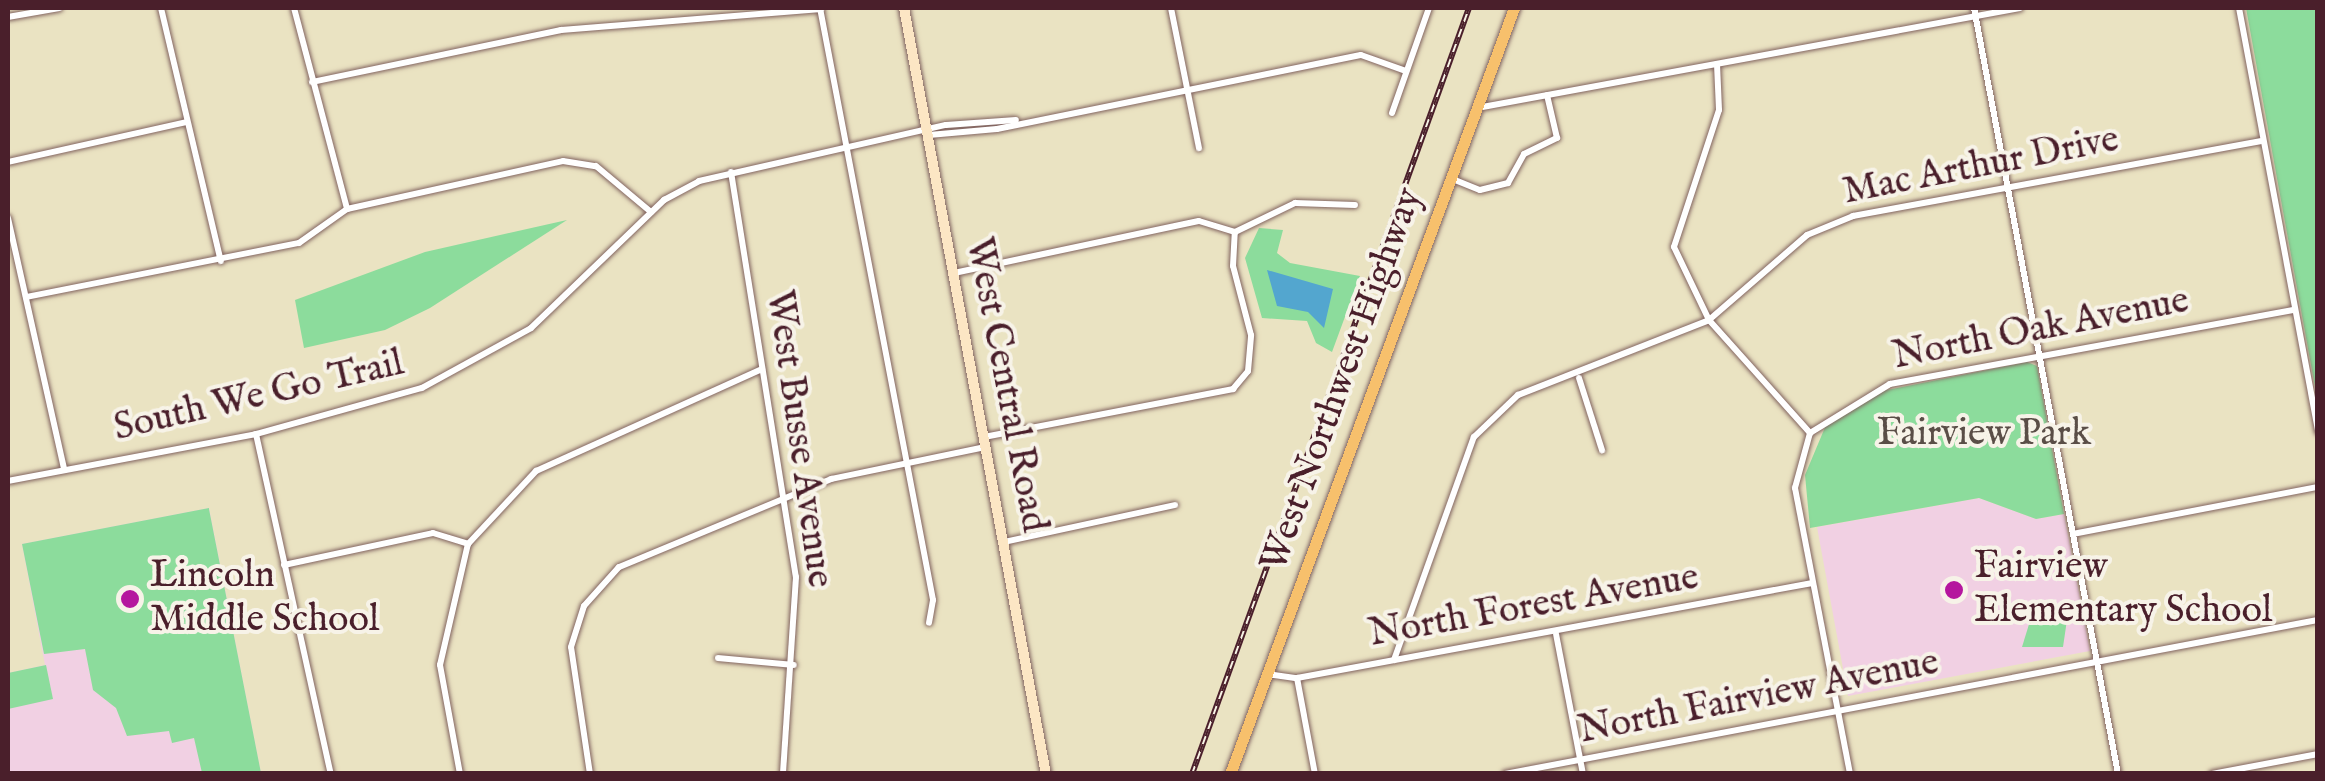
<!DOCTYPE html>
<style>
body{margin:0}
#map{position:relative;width:2325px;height:781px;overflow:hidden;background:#eae3c2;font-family:"IM FELL English",serif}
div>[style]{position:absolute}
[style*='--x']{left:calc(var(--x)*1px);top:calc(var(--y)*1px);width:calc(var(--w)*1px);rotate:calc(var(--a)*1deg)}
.built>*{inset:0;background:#f1d0e3}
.green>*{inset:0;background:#8cdc9c}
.water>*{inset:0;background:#53a6cf}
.roads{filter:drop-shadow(0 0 2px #826460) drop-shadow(0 0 2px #826460)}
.minor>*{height:6px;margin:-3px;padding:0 3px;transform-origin:3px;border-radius:3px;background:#fff}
.secondary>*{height:10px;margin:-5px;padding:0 5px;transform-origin:5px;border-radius:5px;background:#fce6c4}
.primary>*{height:11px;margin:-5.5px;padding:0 5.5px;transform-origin:5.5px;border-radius:5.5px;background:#f7c06c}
.rail>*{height:6px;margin-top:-3px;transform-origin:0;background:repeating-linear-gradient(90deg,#f7f3e8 0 8px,#4a1f2b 0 16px);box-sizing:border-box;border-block:2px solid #4a1f2b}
.dots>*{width:28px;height:28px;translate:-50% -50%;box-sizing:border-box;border:5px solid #f7f3e8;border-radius:50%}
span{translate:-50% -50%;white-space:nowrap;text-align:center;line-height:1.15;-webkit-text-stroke:8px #f7f3e8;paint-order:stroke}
.street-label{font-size:38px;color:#4a1f2b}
.park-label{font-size:38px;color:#5a4e47}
.poi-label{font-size:38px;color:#4a1f2b}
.left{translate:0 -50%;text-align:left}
.frame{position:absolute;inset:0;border:10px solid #4a1f2b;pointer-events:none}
</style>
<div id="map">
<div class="built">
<div style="clip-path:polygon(1979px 498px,2036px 519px,2064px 514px,2090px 651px,1848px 696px,1817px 527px)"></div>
<div style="clip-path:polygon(209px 508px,261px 773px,10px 773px,8px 673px,45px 665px,22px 544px)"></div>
</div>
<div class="green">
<div style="clip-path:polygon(2246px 8px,2317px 8px,2317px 398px)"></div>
<div style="clip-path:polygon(567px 220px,430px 308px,385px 330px,304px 348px,295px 300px,425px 252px)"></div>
<div style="clip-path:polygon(1259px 228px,1283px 230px,1277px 253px,1290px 263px,1360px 276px,1332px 352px,1316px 343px,1307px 321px,1262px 318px,1245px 258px)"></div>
<div style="clip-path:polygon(2027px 362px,2037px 366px,2064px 514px,2036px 519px,1979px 498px,1810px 528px,1805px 475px,1826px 425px,1877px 392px)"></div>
<div style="clip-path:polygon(209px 508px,209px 509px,261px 773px,202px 773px,194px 738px,172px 743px,169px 731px,127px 736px,116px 708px,93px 690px,85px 649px,44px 654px,22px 544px)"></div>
<div style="clip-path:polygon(2034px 608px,2068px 613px,2063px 647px,2022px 647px)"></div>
<div style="clip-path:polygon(46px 665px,53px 699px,8px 709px,8px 673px)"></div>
</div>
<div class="water">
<div style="clip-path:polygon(1267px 270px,1333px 289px,1324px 328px,1308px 312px,1277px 306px)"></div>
</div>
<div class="roads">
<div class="minor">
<div style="--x:161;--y:8;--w:260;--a:76.7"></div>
<div style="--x:294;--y:8;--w:208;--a:75.2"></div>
<div style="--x:820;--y:8;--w:603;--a:79.19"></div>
<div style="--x:933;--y:600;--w:23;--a:100"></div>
<div style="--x:1171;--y:8;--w:143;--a:78.7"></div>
<div style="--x:1974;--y:8;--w:779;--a:79.35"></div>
<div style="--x:2239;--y:8;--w:431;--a:79.4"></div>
<div style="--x:8;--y:17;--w:52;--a:-10"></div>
<div style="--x:1717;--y:64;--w:46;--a:87.5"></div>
<div style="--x:1719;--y:110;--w:144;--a:108.2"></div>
<div style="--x:1674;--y:247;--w:81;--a:64.4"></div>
<div style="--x:1709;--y:320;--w:152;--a:48.2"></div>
<div style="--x:1810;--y:433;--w:57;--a:105.3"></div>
<div style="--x:1795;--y:488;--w:291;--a:79.1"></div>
<div style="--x:312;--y:82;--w:254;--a:-11.8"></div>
<div style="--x:561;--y:30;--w:261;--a:-4.6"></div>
<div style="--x:1477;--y:108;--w:552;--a:-10.43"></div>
<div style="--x:1392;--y:113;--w:111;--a:-70.6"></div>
<div style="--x:929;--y:135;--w:68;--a:-5"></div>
<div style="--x:997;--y:129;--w:371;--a:-11.5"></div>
<div style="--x:1361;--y:55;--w:48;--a:19.6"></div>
<div style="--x:8;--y:162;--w:183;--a:-12.6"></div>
<div style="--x:731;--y:172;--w:410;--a:80.9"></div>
<div style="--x:796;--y:577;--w:197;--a:93.8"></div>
<div style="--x:1450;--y:178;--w:32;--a:22"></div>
<div style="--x:1480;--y:190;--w:29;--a:-14"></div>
<div style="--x:1508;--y:183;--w:33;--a:-61"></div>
<div style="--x:1524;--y:154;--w:37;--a:-26"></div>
<div style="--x:1557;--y:138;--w:44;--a:-103.1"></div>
<div style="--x:8;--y:218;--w:257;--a:77.4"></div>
<div style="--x:954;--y:273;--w:250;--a:-12"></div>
<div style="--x:1199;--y:221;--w:38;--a:17"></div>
<div style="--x:26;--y:297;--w:278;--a:-11.2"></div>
<div style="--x:299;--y:243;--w:59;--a:-35.3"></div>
<div style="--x:347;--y:209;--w:221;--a:-12.5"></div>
<div style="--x:563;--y:161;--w:33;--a:9"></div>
<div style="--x:596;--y:166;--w:72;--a:39.9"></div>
<div style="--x:1579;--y:378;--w:76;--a:72.3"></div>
<div style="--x:1810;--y:433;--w:94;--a:-31.5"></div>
<div style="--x:1890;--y:384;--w:411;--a:-10.4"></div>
<div style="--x:256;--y:434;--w:348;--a:77.6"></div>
<div style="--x:984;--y:437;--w:254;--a:-10.9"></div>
<div style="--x:1233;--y:389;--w:23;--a:-50"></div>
<div style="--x:1248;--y:371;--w:36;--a:-85"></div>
<div style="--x:1251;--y:335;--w:71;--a:-104.6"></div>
<div style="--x:1233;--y:266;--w:34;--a:-87"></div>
<div style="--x:1235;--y:232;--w:67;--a:-25.8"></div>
<div style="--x:1295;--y:203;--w:60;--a:1.9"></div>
<div style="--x:8;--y:481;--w:252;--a:-10.7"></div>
<div style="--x:256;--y:434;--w:172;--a:-15.5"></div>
<div style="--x:422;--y:388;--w:124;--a:-28.8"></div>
<div style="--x:531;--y:328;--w:185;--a:-43.9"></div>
<div style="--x:664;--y:200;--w:40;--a:-28"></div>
<div style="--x:699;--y:181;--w:253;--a:-12.8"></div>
<div style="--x:946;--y:125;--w:70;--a:-4.1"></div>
<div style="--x:2073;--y:534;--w:249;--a:-10.9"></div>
<div style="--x:1004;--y:542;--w:175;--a:-12.2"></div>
<div style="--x:284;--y:565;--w:152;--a:-12.1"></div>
<div style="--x:433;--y:533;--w:37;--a:17"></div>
<div style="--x:1556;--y:634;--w:143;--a:79.1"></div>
<div style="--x:718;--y:658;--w:76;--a:5.3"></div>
<div style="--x:1394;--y:660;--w:237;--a:-70.3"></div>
<div style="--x:1474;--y:437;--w:61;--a:-43.7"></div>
<div style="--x:1518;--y:395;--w:205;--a:-21.4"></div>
<div style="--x:1709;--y:320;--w:130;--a:-40.9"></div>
<div style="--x:1807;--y:235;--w:50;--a:-22.4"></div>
<div style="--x:1853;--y:216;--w:415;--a:-10.4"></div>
<div style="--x:1267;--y:674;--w:30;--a:8"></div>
<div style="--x:1297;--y:678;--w:524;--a:-10.45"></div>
<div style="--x:1297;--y:678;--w:98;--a:79.4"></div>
<div style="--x:460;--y:774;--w:111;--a:-100.4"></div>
<div style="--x:440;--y:665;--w:124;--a:-77"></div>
<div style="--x:468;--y:544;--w:100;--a:-47"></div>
<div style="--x:536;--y:471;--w:248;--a:-24.3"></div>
<div style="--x:590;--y:774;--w:128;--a:-98.5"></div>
<div style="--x:571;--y:647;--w:43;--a:-72.4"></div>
<div style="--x:584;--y:606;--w:52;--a:-48.1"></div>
<div style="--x:619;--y:567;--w:230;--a:-22.5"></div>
<div style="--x:831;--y:479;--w:157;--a:-11.7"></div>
<div style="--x:1505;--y:774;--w:827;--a:-10.73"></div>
<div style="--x:2212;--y:774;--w:108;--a:-10.7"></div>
</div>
<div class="secondary">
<div style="--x:904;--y:8;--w:779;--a:79.5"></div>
</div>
<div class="primary">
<div style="--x:1230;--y:774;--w:817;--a:-69.66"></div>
</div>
</div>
<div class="rail">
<div style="--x:1192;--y:774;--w:815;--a:-70.12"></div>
</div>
<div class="dots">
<div style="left:1954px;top:590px;background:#b5179e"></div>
<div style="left:130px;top:599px;background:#b5179e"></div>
</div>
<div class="street-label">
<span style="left:1981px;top:167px;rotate:-11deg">Mac Arthur Drive</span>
<span style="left:2041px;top:330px;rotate:-11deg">North Oak Avenue</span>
<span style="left:1343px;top:380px;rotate:-70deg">West Northwest Highway</span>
<span style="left:1005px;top:385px;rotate:79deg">West Central Road</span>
<span style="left:259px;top:397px;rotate:-13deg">South We Go Trail</span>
<span style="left:798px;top:439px;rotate:82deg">West Busse Avenue</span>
<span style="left:1534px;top:607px;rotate:-10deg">North Forest Avenue</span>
<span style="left:1759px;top:698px;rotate:-11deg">North Fairview Avenue</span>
</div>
<div class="park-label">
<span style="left:1984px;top:435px">Fairview Park</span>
</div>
<div class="poi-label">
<span class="left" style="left:1974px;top:590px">Fairview<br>Elementary School</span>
<span class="left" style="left:150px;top:599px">Lincoln<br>Middle School</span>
</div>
<div class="frame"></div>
</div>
